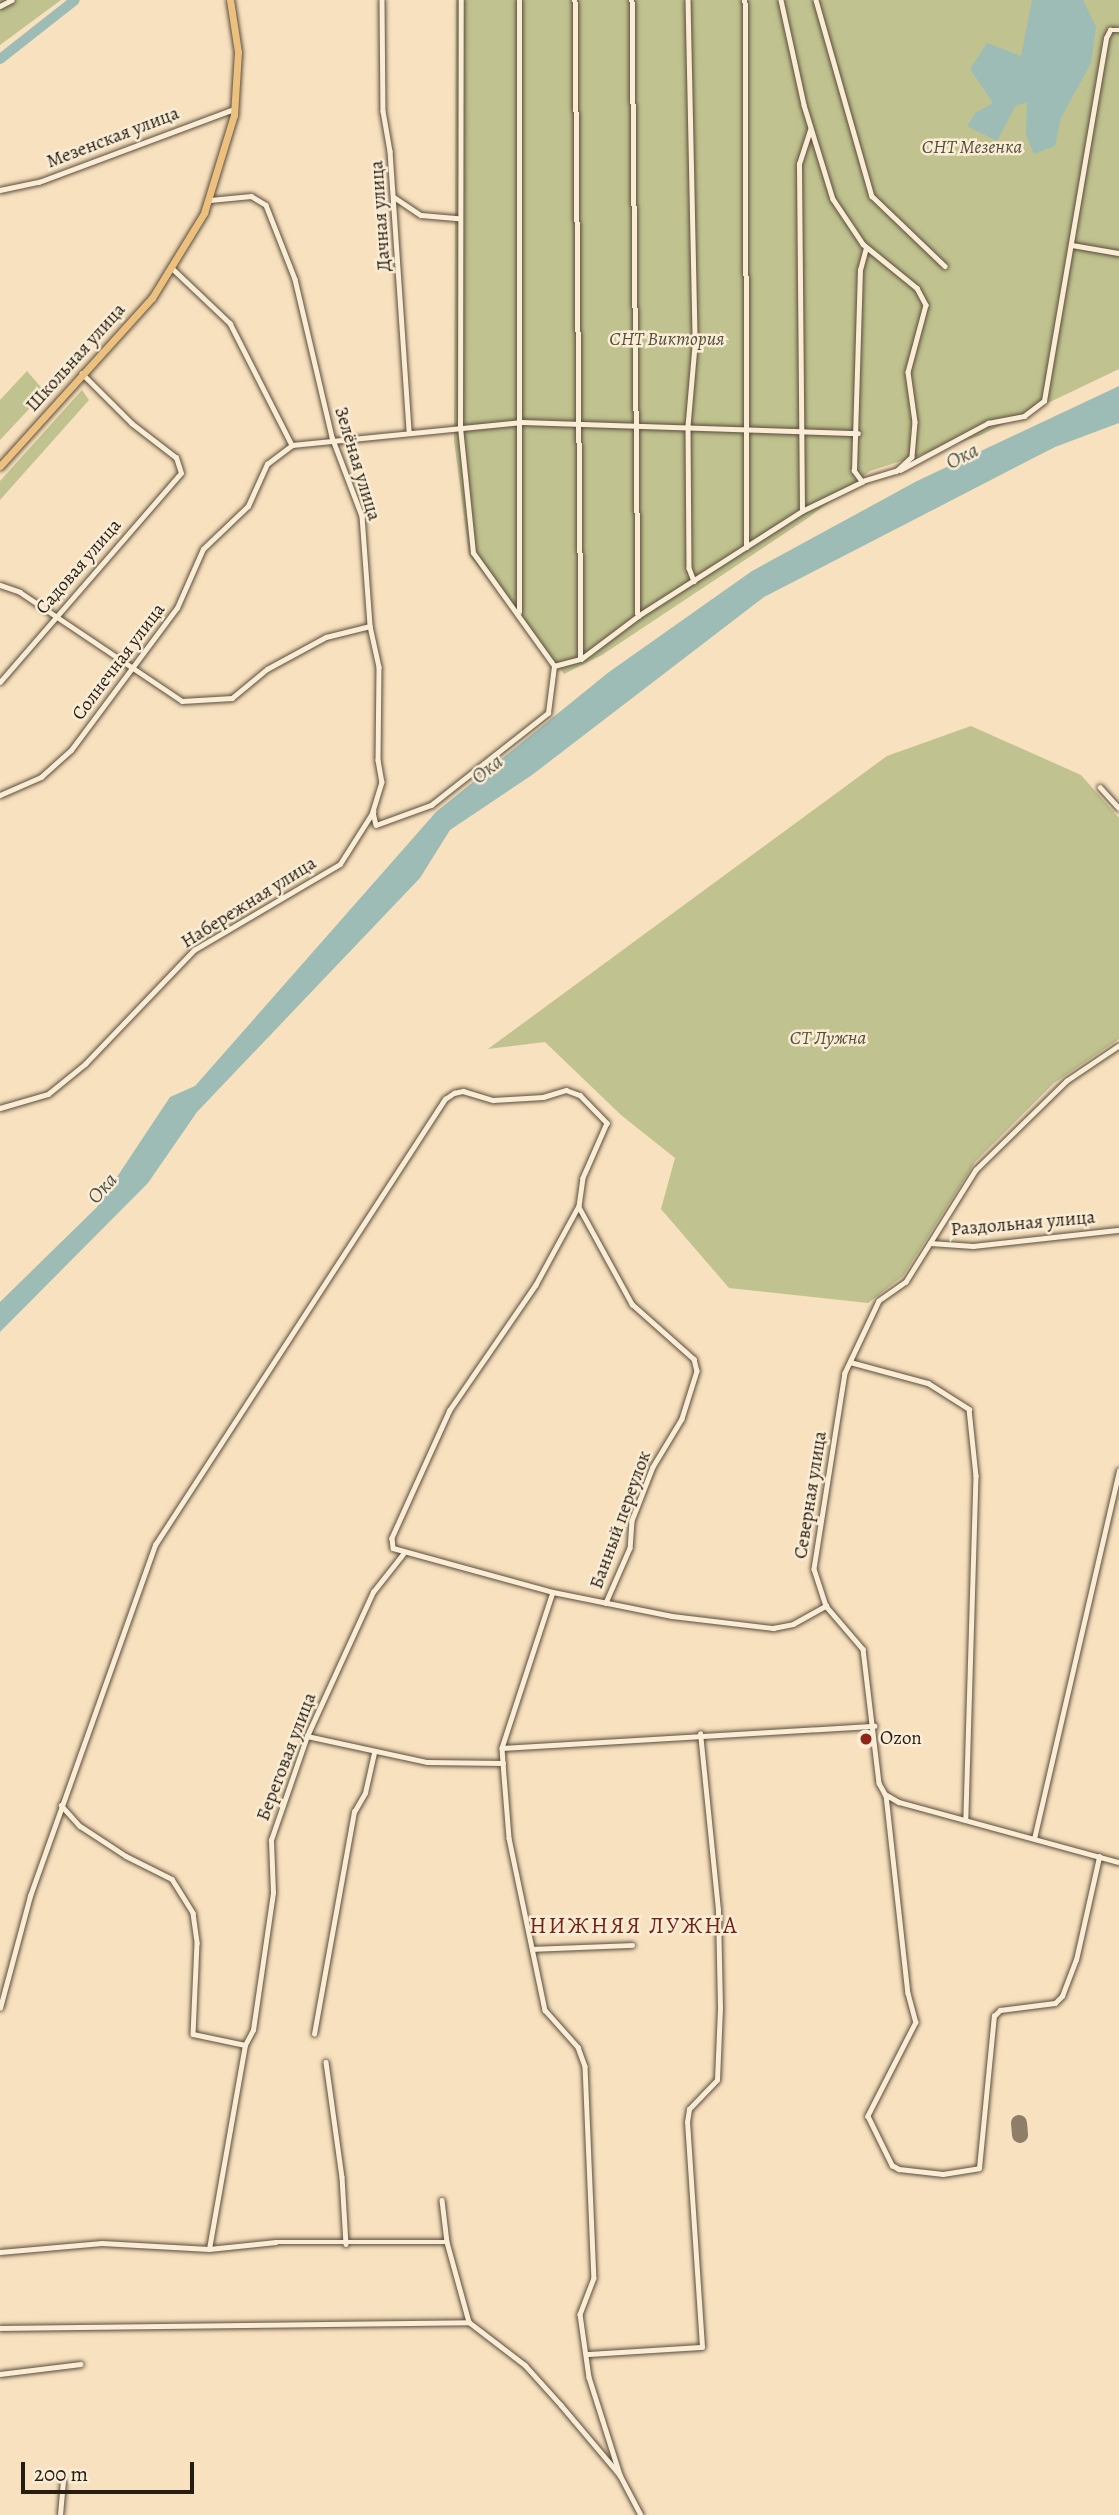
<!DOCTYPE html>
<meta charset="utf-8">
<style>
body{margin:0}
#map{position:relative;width:1119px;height:2515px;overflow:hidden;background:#f8e1be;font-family:Alegreya,serif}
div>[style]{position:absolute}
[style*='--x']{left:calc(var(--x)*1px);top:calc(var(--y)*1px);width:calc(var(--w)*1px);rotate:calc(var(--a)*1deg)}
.green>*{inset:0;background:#c0c28f}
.water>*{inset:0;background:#9ebcb6}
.river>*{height:10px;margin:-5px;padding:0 5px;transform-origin:5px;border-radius:5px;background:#9ebcb6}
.taxiway>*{height:16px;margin:-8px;padding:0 8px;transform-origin:8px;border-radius:8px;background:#8e7e68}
.roads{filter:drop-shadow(0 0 2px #5a4d3d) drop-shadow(0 0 2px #5a4d3d)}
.minor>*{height:4.5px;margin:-2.25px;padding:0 2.25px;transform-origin:2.25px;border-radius:2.25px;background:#faecd5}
.primary>*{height:7px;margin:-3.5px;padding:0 3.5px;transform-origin:3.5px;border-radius:3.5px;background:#ecc07f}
.dots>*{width:19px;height:19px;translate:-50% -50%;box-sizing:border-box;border:4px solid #faecd5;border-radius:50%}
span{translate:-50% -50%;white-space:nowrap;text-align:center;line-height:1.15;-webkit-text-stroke:5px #faecd5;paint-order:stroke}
.street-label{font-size:19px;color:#251c12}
.park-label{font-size:19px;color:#544e38;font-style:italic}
.poi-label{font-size:19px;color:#251c12}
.left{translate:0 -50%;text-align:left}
.water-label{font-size:21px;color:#4f544b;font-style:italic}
.quarter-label{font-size:23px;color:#7a1f14;letter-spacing:2px}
.scale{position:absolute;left:21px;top:2462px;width:173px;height:32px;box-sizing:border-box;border:4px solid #251c12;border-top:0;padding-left:9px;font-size:21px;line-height:24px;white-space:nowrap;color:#251c12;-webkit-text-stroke:5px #faecd5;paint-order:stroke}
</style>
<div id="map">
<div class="green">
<div style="clip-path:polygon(0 0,61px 0,0 45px)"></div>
<div style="clip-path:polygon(456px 0,1119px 0,1119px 369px,979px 436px,870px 471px,808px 518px,602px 655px,564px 674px,469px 555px,454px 440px)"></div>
<div style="clip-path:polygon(27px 371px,45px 392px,0 440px,0 400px)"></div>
<div style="clip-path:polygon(82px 390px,89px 400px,0 500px,0 481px)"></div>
<div style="clip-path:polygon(971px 726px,1081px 775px,1119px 818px,1119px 1039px,1054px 1083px,975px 1162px,903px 1276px,868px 1303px,729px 1288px,661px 1209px,675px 1158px,621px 1115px,545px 1042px,488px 1049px,887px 756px)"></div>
</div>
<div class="water">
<div style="clip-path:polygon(1032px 0,1083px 0,1096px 27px,1091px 63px,1061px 118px,1055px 146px,1034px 154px,1026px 135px,1027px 103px,1016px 105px,997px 141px,967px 126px,975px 113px,993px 103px,970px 69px,987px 43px,1021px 56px)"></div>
<div style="clip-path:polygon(1119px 386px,1119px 423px,1055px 447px,764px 597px,532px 775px,450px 830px,420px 878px,197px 1112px,148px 1183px,0 1332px,0 1302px,97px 1207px,170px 1097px,195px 1086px,436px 812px,609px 672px,752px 571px,917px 481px)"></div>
</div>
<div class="river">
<div style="--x:0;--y:59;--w:95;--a:-38.2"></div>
</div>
<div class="taxiway">
<div style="--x:1019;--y:2123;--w:12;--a:85"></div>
</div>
<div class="roads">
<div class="minor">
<div style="--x:382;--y:0;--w:111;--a:89.5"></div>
<div style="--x:383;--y:111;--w:41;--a:80.1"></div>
<div style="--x:390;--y:151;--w:280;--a:86.1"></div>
<div style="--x:575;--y:0;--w:659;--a:89.48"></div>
<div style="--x:632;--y:0;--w:616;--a:89.44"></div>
<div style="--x:688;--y:0;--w:346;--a:88.8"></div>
<div style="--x:695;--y:346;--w:80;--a:95"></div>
<div style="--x:688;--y:426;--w:142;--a:89.6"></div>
<div style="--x:689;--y:568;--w:14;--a:69"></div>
<div style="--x:745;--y:0;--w:547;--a:89.79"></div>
<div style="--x:781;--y:0;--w:107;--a:77.6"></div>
<div style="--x:804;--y:105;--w:98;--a:72.9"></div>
<div style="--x:833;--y:199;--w:54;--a:56.3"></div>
<div style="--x:863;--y:244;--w:70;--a:39.2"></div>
<div style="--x:917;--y:288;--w:19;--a:62"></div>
<div style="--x:926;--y:305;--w:69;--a:105"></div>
<div style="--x:908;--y:372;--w:50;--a:82"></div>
<div style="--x:915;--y:422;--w:35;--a:95"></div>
<div style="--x:912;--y:457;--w:21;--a:137"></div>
<div style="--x:897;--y:471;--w:37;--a:163"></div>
<div style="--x:816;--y:0;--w:204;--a:74.1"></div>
<div style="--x:872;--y:196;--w:101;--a:43.8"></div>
<div style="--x:0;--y:6;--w:13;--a:-27"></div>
<div style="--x:0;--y:190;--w:40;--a:-12"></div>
<div style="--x:39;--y:182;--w:208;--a:-20.5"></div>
<div style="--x:394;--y:197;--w:32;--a:34"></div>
<div style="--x:421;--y:215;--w:37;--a:5"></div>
<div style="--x:210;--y:200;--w:41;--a:-5.6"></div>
<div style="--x:251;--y:196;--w:17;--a:31"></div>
<div style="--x:266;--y:205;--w:79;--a:68.6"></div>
<div style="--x:295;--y:279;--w:162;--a:76.8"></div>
<div style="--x:332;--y:437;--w:85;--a:69.2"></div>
<div style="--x:362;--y:516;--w:110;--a:85.8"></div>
<div style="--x:370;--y:626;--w:42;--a:77.6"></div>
<div style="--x:379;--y:667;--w:93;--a:90.6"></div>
<div style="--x:378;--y:760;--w:22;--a:80"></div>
<div style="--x:382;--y:782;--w:31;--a:107"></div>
<div style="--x:373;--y:812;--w:13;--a:77"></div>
<div style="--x:376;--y:825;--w:59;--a:-20"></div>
<div style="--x:431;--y:805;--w:149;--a:-38.2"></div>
<div style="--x:548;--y:713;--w:47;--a:-82.7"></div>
<div style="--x:554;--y:666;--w:139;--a:-125.6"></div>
<div style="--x:473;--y:553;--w:127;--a:-95.9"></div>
<div style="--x:460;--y:427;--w:427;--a:-89.9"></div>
<div style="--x:1072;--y:245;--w:48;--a:9.7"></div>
<div style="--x:173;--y:269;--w:79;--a:43.5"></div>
<div style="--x:230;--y:323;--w:137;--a:63.1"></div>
<div style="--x:900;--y:470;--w:100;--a:-28.1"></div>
<div style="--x:988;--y:423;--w:37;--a:-11"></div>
<div style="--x:1024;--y:416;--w:25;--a:-37"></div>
<div style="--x:1044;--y:401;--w:368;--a:-80.3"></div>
<div style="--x:1106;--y:38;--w:9;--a:-63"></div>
<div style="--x:1110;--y:30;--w:9;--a:0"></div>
<div style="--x:802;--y:511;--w:347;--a:-90.5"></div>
<div style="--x:799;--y:164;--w:36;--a:-72"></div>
<div style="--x:0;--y:585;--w:21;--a:19"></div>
<div style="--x:20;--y:592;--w:195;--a:33.9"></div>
<div style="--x:182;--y:701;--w:50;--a:-3.4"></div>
<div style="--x:232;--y:698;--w:45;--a:-39.6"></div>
<div style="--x:267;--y:669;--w:67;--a:-28.5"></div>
<div style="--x:326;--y:637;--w:45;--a:-14"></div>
<div style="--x:519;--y:612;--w:612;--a:-90"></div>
<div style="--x:554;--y:666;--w:28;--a:-15"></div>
<div style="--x:581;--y:659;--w:71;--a:-37"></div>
<div style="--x:638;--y:616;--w:195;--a:-32.6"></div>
<div style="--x:802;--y:511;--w:67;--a:-25.8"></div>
<div style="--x:862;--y:482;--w:14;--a:-126"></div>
<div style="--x:854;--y:471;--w:201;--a:-88.3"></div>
<div style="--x:860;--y:270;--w:23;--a:-75"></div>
<div style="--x:0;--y:682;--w:276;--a:-49.1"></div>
<div style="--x:181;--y:473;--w:16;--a:-108"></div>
<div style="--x:176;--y:458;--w:56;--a:-142.3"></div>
<div style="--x:132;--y:424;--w:71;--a:-135"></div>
<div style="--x:1100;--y:787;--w:28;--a:48"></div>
<div style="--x:0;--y:795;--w:45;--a:-23.7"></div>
<div style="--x:41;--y:777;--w:40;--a:-42"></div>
<div style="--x:71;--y:750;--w:177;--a:-53.3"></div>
<div style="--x:177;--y:608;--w:64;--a:-66.2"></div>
<div style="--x:203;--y:549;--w:62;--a:-43.7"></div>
<div style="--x:248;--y:506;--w:46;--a:-65.7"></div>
<div style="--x:267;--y:464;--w:31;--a:-37"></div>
<div style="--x:292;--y:445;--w:231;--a:-5.7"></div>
<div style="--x:522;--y:422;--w:336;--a:1.9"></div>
<div style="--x:1119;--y:1046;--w:63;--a:146.1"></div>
<div style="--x:1067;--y:1081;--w:127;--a:135.6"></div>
<div style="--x:976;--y:1170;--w:132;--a:122"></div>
<div style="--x:906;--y:1282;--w:33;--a:145"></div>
<div style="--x:879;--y:1301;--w:80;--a:115.3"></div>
<div style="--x:845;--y:1373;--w:198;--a:99"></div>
<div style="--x:814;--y:1569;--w:39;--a:72"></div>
<div style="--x:826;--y:1606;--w:57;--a:49.3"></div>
<div style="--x:863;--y:1649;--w:135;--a:83.2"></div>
<div style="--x:879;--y:1783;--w:13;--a:61"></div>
<div style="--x:885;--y:1794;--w:16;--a:30"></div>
<div style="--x:899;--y:1802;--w:228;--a:15.3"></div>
<div style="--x:0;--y:1108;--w:50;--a:-16.3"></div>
<div style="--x:48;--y:1094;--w:48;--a:-39"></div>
<div style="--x:85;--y:1064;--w:158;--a:-46.3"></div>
<div style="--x:194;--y:950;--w:169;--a:-30.5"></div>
<div style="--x:340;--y:864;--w:62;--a:-57.6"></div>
<div style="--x:579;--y:1207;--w:111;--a:61.3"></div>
<div style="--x:632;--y:1304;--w:83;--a:41.6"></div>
<div style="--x:694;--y:1359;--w:12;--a:76"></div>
<div style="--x:697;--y:1371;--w:50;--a:107.4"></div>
<div style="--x:682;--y:1419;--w:56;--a:121.1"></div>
<div style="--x:653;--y:1467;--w:58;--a:111.3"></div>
<div style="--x:632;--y:1521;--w:27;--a:94"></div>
<div style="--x:630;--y:1548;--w:60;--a:113.6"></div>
<div style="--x:930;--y:1243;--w:43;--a:4"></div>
<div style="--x:973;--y:1246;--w:147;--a:-6.3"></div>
<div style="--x:850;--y:1362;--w:81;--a:15.1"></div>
<div style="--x:928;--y:1383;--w:49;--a:32.4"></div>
<div style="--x:969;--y:1409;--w:67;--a:84"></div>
<div style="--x:976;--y:1476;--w:344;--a:91.7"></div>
<div style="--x:553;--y:1592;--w:164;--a:108.1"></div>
<div style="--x:502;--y:1748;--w:15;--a:86"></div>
<div style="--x:503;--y:1763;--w:75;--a:85.4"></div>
<div style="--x:509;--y:1838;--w:176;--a:78.2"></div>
<div style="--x:545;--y:2010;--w:50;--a:48.3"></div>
<div style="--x:578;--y:2047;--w:20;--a:70"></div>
<div style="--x:585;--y:2066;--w:212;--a:87.6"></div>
<div style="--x:594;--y:2278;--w:39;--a:111"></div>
<div style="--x:580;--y:2314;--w:64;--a:81.9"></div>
<div style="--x:589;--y:2377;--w:103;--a:72.4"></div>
<div style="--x:307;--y:1736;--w:123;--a:12.2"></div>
<div style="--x:427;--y:1762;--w:76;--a:0.8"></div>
<div style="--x:502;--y:1748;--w:373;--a:-3.4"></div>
<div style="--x:886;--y:1795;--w:199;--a:83.7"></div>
<div style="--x:908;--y:1993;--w:30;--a:75"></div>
<div style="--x:916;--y:2022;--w:106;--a:117.1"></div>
<div style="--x:868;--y:2116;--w:55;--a:63.9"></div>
<div style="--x:892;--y:2165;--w:8;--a:30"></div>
<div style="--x:899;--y:2169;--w:44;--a:6.5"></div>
<div style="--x:943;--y:2174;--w:36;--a:-9"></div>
<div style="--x:979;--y:2168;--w:153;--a:-84.4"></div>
<div style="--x:994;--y:2016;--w:8;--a:-45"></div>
<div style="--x:1000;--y:2010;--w:55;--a:-7.3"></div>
<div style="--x:1055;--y:2003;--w:10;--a:-45"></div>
<div style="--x:1062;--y:1996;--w:39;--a:-69"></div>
<div style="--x:1076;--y:1960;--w:106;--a:-77.4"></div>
<div style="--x:61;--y:1805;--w:28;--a:48"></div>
<div style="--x:80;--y:1826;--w:55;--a:33.1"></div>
<div style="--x:126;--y:1856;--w:51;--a:26.6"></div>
<div style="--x:172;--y:1879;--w:40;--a:58"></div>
<div style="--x:193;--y:1913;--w:30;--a:82"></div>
<div style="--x:197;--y:1943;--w:91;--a:92.5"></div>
<div style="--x:193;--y:2034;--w:53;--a:11.9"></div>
<div style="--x:245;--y:2045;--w:17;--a:-62"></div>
<div style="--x:253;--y:2030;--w:138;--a:-81.7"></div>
<div style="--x:273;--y:1893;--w:53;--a:-92.2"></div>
<div style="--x:271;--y:1840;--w:110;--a:-70.9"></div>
<div style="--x:307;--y:1736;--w:158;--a:-65.4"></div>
<div style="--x:373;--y:1592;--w:48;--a:-51.7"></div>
<div style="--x:1034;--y:1839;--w:378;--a:-77"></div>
<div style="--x:532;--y:1949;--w:100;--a:-2.3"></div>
<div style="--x:0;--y:2008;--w:116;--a:-75"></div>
<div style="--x:30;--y:1896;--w:373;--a:-70.4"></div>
<div style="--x:155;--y:1545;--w:532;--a:-56.97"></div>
<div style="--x:445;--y:1099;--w:11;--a:-34"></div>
<div style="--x:454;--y:1093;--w:9;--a:-13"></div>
<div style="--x:463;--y:1091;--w:31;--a:17"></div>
<div style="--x:493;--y:1100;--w:50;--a:-3.4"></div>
<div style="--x:543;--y:1097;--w:24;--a:-17"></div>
<div style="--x:566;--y:1090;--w:15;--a:20"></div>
<div style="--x:580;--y:1095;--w:39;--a:46"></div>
<div style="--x:607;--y:1123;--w:60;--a:113.6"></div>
<div style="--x:583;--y:1178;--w:28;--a:98"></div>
<div style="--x:579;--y:1206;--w:90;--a:118.6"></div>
<div style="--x:536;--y:1285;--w:152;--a:124.5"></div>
<div style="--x:450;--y:1410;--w:141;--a:114.4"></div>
<div style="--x:392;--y:1538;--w:10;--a:84"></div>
<div style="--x:393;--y:1548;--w:166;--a:15.4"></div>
<div style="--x:553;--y:1592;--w:121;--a:11.4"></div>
<div style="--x:672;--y:1616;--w:102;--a:6.8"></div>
<div style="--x:773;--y:1628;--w:20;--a:-11"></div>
<div style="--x:793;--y:1624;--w:38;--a:-29"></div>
<div style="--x:314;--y:2034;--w:226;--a:-79.8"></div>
<div style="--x:354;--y:1812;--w:22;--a:-60"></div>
<div style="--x:365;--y:1793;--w:41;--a:-77.3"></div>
<div style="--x:326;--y:2062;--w:116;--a:82.1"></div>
<div style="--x:342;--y:2177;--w:67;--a:86.6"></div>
<div style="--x:442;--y:2200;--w:42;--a:83.2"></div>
<div style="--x:447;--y:2242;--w:83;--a:74.6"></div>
<div style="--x:469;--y:2322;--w:71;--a:37.5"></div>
<div style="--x:525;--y:2365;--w:54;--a:48"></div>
<div style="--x:561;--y:2405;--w:92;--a:49.9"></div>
<div style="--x:620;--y:2475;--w:45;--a:62.3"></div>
<div style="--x:209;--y:2249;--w:207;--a:-80"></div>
<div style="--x:0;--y:2252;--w:102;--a:-5"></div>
<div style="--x:102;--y:2243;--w:107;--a:3.2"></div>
<div style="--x:209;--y:2249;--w:67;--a:-6"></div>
<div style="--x:276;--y:2242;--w:171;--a:0"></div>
<div style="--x:0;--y:2328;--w:469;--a:-0.7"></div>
<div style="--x:587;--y:2354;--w:115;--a:-3.5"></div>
<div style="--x:702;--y:2347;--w:225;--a:-93.8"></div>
<div style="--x:687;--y:2122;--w:13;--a:-81"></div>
<div style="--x:689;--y:2109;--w:40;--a:-46"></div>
<div style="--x:717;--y:2080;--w:72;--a:-87.6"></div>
<div style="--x:720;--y:2008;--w:98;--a:-91.2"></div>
<div style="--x:718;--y:1910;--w:177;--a:-95.8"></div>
<div style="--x:0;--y:2374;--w:81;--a:-7.1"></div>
<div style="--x:60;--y:2515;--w:33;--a:-85"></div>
</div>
<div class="primary">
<div style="--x:0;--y:466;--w:227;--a:-47.9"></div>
<div style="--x:152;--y:298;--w:100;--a:-58.5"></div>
<div style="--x:204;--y:213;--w:102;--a:-73"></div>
<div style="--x:234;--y:115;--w:63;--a:-86.4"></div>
<div style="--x:238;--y:52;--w:53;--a:-98.7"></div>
</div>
</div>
<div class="dots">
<div style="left:866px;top:1739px;background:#8f2418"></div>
</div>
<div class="street-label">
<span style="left:113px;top:138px;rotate:-21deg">Мезенская улица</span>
<span style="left:381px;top:216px;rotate:-94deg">Дачная улица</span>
<span style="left:76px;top:358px;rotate:-48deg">Школьная улица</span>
<span style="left:357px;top:464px;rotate:73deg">Зелёная улица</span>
<span style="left:79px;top:567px;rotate:-49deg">Садовая улица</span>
<span style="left:119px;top:662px;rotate:-53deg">Солнечная улица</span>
<span style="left:249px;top:903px;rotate:-32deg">Набережная улица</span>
<span style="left:1023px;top:1224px;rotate:-5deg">Раздольная улица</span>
<span style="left:811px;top:1495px;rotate:-81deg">Северная улица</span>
<span style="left:621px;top:1520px;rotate:-70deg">Банный переулок</span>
<span style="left:287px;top:1757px;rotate:-69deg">Береговая улица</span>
</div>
<div class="park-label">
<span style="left:972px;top:148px">СНТ Мезенка</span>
<span style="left:667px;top:340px">СНТ Виктория</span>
<span style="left:828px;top:1039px">СТ Лужна</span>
</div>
<div class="poi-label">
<span class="left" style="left:880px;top:1739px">Ozon</span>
</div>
<div class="water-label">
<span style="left:962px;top:456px;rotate:-27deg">Ока</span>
<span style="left:487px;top:769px;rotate:-39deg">Ока</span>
<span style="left:102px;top:1188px;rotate:-49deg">Ока</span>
</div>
<div class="quarter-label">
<span style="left:634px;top:1926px">НИЖНЯЯ ЛУЖНА</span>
</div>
<div class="scale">200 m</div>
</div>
